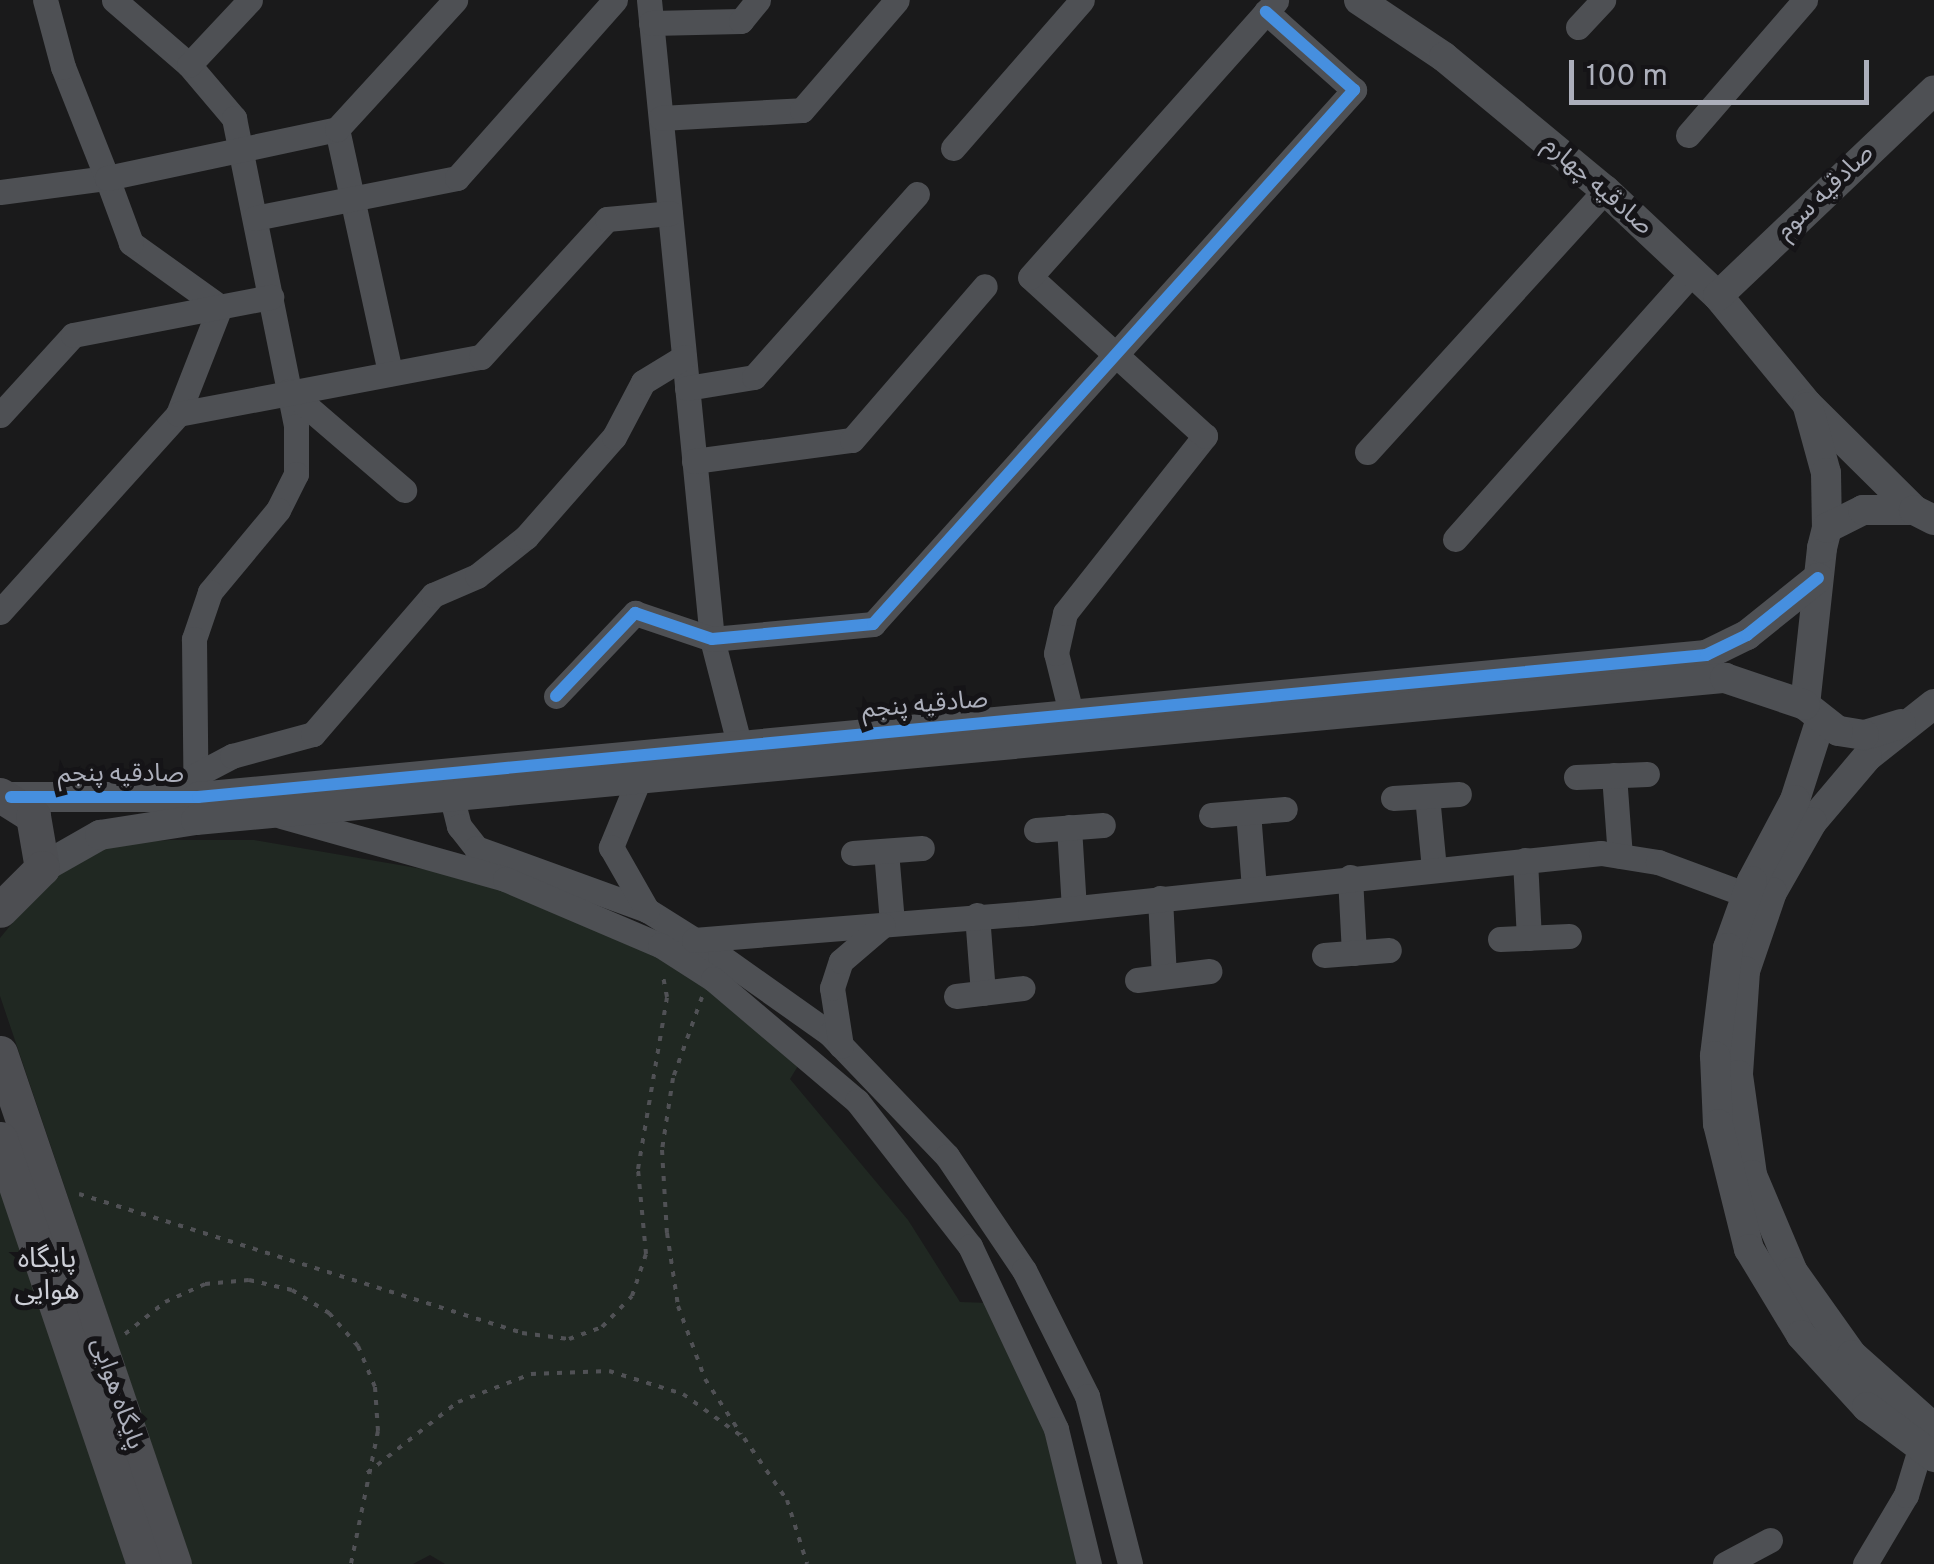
<!DOCTYPE html>
<meta charset="utf-8">
<style>
body{margin:0}
#map{position:relative;width:1934px;height:1564px;overflow:hidden;background:#1a1a1b;font-family:Overpass,"Noto Sans Arabic",sans-serif}
div>[style]{position:absolute}
[style*='--x']{left:calc(var(--x)*1px);top:calc(var(--y)*1px);width:calc(var(--w)*1px);rotate:calc(var(--a)*1deg)}
.green>*{inset:0;background:#202822}
.path>*{height:4px;margin-top:-2px;transform-origin:0;background:repeating-linear-gradient(90deg,#505155 0 5px,transparent 0 13px)}
.minor>*{height:25px;margin:-12.5px;padding:0 12.5px;transform-origin:12.5px;border-radius:12.5px;background:#4e5054}
.tertiary>*{height:30px;margin:-15px;padding:0 15px;transform-origin:15px;border-radius:15px;background:#4e5054}
.secondary>*{height:35px;margin:-17.5px;padding:0 17.5px;transform-origin:17.5px;border-radius:17.5px;background:#4d4e52}
.cycleway>*{height:12px;margin:-6px;padding:0 6px;transform-origin:6px;border-radius:6px;background:#468fdf}
span{translate:-50% -50%;white-space:nowrap;text-align:center;line-height:1.15;-webkit-text-stroke:10px #151417;paint-order:stroke}
.street-label{font-size:25px;color:#acafbb}
.neighbourhood-label{font-size:28px;color:#cdcfd7}
.scale{position:absolute;left:1569px;top:60px;width:300px;height:45px;box-sizing:border-box;border:5px solid #acafbb;border-top:0;padding-left:12px;font-size:30px;line-height:35px;white-space:nowrap;color:#acafbb;-webkit-text-stroke:8px #151417;paint-order:stroke}
</style>
<div id="map">
<div class="green">
<div style="clip-path:polygon(170px 840px,254px 840px,446px 873px,526px 899px,657px 948px,801px 1061px,790px 1079px,908px 1220px,960px 1302px,990px 1303px,1022px 1360px,1085px 1564px,445px 1564px,430px 1555px,413px 1564px,192px 1564px,0 996px,0 938px,61px 864px,109px 844px)"></div>
<div style="clip-path:polygon(0 1170px,133px 1564px,0 1564px)"></div>
</div>
<div class="path">
<div style="--x:702;--y:997;--w:86;--a:109.7"></div>
<div style="--x:673;--y:1078;--w:73;--a:98.7"></div>
<div style="--x:662;--y:1150;--w:83;--a:86.6"></div>
<div style="--x:667;--y:1233;--w:74;--a:81.4"></div>
<div style="--x:678;--y:1306;--w:78;--a:69.7"></div>
<div style="--x:705;--y:1379;--w:66;--a:56.8"></div>
<div style="--x:79;--y:1194;--w:464;--a:17.4"></div>
<div style="--x:522;--y:1333;--w:47;--a:7.3"></div>
<div style="--x:569;--y:1339;--w:35;--a:-20"></div>
<div style="--x:602;--y:1327;--w:43;--a:-45.9"></div>
<div style="--x:632;--y:1296;--w:44;--a:-71.6"></div>
<div style="--x:646;--y:1254;--w:85;--a:-95.4"></div>
<div style="--x:638;--y:1169;--w:174;--a:-80.4"></div>
<div style="--x:667;--y:997;--w:25;--a:-101"></div>
<div style="--x:125;--y:1334;--w:51;--a:-38.7"></div>
<div style="--x:165;--y:1302;--w:44;--a:-24.2"></div>
<div style="--x:205;--y:1284;--w:44;--a:-5.2"></div>
<div style="--x:249;--y:1280;--w:44;--a:13.1"></div>
<div style="--x:292;--y:1290;--w:44;--a:31.9"></div>
<div style="--x:329;--y:1313;--w:44;--a:48.7"></div>
<div style="--x:358;--y:1346;--w:44;--a:67.5"></div>
<div style="--x:375;--y:1387;--w:44;--a:86.1"></div>
<div style="--x:378;--y:1431;--w:136;--a:101.5"></div>
<div style="--x:367;--y:1473;--w:115;--a:-38"></div>
<div style="--x:458;--y:1402;--w:78;--a:-21"></div>
<div style="--x:531;--y:1374;--w:78;--a:-2.2"></div>
<div style="--x:609;--y:1371;--w:77;--a:17.3"></div>
<div style="--x:683;--y:1394;--w:75;--a:35.8"></div>
<div style="--x:744;--y:1438;--w:75;--a:55.3"></div>
<div style="--x:787;--y:1500;--w:67;--a:72.6"></div>
</div>
<div class="minor">
<div style="--x:114;--y:0;--w:99;--a:40.9"></div>
<div style="--x:189;--y:65;--w:70;--a:49.7"></div>
<div style="--x:234;--y:118;--w:314;--a:78.6"></div>
<div style="--x:296;--y:426;--w:48;--a:90"></div>
<div style="--x:296;--y:474;--w:40;--a:116.6"></div>
<div style="--x:278;--y:510;--w:107;--a:129.7"></div>
<div style="--x:210;--y:592;--w:50;--a:108.8"></div>
<div style="--x:194;--y:639;--w:178;--a:89.4"></div>
<div style="--x:649;--y:0;--w:642;--a:84.37"></div>
<div style="--x:712;--y:639;--w:128;--a:75.5"></div>
<div style="--x:651;--y:23;--w:90;--a:-1.3"></div>
<div style="--x:741;--y:21;--w:27;--a:-51"></div>
<div style="--x:1578;--y:27;--w:37;--a:-47"></div>
<div style="--x:189;--y:65;--w:89;--a:-46.8"></div>
<div style="--x:661;--y:118;--w:141;--a:-3.2"></div>
<div style="--x:802;--y:110;--w:145;--a:-49.2"></div>
<div style="--x:337;--y:129;--w:250;--a:77.7"></div>
<div style="--x:1688;--y:135;--w:179;--a:-49.1"></div>
<div style="--x:953;--y:148;--w:196;--a:-48.9"></div>
<div style="--x:0;--y:192;--w:108;--a:-7.5"></div>
<div style="--x:107;--y:178;--w:119;--a:-111.6"></div>
<div style="--x:63;--y:67;--w:69;--a:-105"></div>
<div style="--x:255;--y:218;--w:206;--a:-11.2"></div>
<div style="--x:457;--y:178;--w:238;--a:-48.4"></div>
<div style="--x:687;--y:388;--w:68;--a:-9.3"></div>
<div style="--x:754;--y:377;--w:245;--a:-48.3"></div>
<div style="--x:289;--y:391;--w:152;--a:40.7"></div>
<div style="--x:178;--y:414;--w:115;--a:-68.6"></div>
<div style="--x:220;--y:307;--w:110;--a:-144.3"></div>
<div style="--x:131;--y:243;--w:69;--a:-110.3"></div>
<div style="--x:107;--y:178;--w:235;--a:-12"></div>
<div style="--x:337;--y:129;--w:175;--a:-47.5"></div>
<div style="--x:0;--y:415;--w:108;--a:-47.6"></div>
<div style="--x:73;--y:335;--w:202;--a:-10.9"></div>
<div style="--x:1367;--y:452;--w:354;--a:-47.7"></div>
<div style="--x:694;--y:461;--w:159;--a:-7.6"></div>
<div style="--x:852;--y:440;--w:203;--a:-49.2"></div>
<div style="--x:1455;--y:539;--w:358;--a:-48.3"></div>
<div style="--x:0;--y:612;--w:266;--a:-48"></div>
<div style="--x:178;--y:414;--w:308;--a:-10.7"></div>
<div style="--x:481;--y:357;--w:187;--a:-47.6"></div>
<div style="--x:607;--y:219;--w:63;--a:-5.4"></div>
<div style="--x:556;--y:696;--w:115;--a:-46.4"></div>
<div style="--x:635;--y:613;--w:81;--a:18.7"></div>
<div style="--x:712;--y:639;--w:162;--a:-5.3"></div>
<div style="--x:873;--y:624;--w:719;--a:-47.99"></div>
<div style="--x:1354;--y:90;--w:118;--a:-138.4"></div>
<div style="--x:1076;--y:733;--w:82;--a:-104"></div>
<div style="--x:1056;--y:653;--w:41;--a:-77.3"></div>
<div style="--x:1065;--y:613;--w:226;--a:-51.7"></div>
<div style="--x:1205;--y:436;--w:236;--a:-137.7"></div>
<div style="--x:1030;--y:277;--w:370;--a:-48.3"></div>
<div style="--x:196;--y:775;--w:41;--a:-27.8"></div>
<div style="--x:232;--y:756;--w:84;--a:-15.2"></div>
<div style="--x:313;--y:734;--w:184;--a:-49.2"></div>
<div style="--x:433;--y:595;--w:48;--a:-23.4"></div>
<div style="--x:477;--y:576;--w:63;--a:-38.5"></div>
<div style="--x:526;--y:537;--w:133;--a:-48.7"></div>
<div style="--x:614;--y:437;--w:62;--a:-62.2"></div>
<div style="--x:643;--y:382;--w:48;--a:-31.4"></div>
<div style="--x:1614;--y:775;--w:81;--a:85.8"></div>
<div style="--x:1576;--y:777;--w:71;--a:-2.4"></div>
<div style="--x:447;--y:779;--w:49;--a:75.7"></div>
<div style="--x:459;--y:826;--w:28;--a:52"></div>
<div style="--x:476;--y:848;--w:182;--a:19.9"></div>
<div style="--x:647;--y:910;--w:86;--a:32.2"></div>
<div style="--x:720;--y:956;--w:135;--a:35.3"></div>
<div style="--x:830;--y:1034;--w:169;--a:46.2"></div>
<div style="--x:947;--y:1156;--w:138;--a:56"></div>
<div style="--x:1024;--y:1270;--w:141;--a:63.4"></div>
<div style="--x:1087;--y:1396;--w:173;--a:75.6"></div>
<div style="--x:639;--y:779;--w:74;--a:112.4"></div>
<div style="--x:611;--y:847;--w:73;--a:60.3"></div>
<div style="--x:1427;--y:796;--w:73;--a:84.5"></div>
<div style="--x:1393;--y:798;--w:66;--a:-3.5"></div>
<div style="--x:1248;--y:812;--w:76;--a:85.5"></div>
<div style="--x:1211;--y:815;--w:74;--a:-4.6"></div>
<div style="--x:281;--y:816;--w:233;--a:15.7"></div>
<div style="--x:505;--y:879;--w:168;--a:23.1"></div>
<div style="--x:660;--y:945;--w:63;--a:32.7"></div>
<div style="--x:713;--y:979;--w:189;--a:40.3"></div>
<div style="--x:857;--y:1101;--w:184;--a:52.1"></div>
<div style="--x:970;--y:1246;--w:202;--a:64.8"></div>
<div style="--x:1056;--y:1429;--w:139;--a:76.3"></div>
<div style="--x:1069;--y:827;--w:81;--a:86.5"></div>
<div style="--x:1036;--y:830;--w:67;--a:-4.3"></div>
<div style="--x:886;--y:851;--w:72;--a:85.2"></div>
<div style="--x:853;--y:853;--w:69;--a:-4.1"></div>
<div style="--x:1525;--y:860;--w:78;--a:87.1"></div>
<div style="--x:1350;--y:877;--w:76;--a:87"></div>
<div style="--x:1160;--y:898;--w:78;--a:87.1"></div>
<div style="--x:977;--y:915;--w:78;--a:85.6"></div>
<div style="--x:1500;--y:939;--w:69;--a:-2.5"></div>
<div style="--x:694;--y:940;--w:337;--a:-4.6"></div>
<div style="--x:1030;--y:913;--w:574;--a:-6"></div>
<div style="--x:1601;--y:853;--w:58;--a:9"></div>
<div style="--x:1658;--y:862;--w:95;--a:20.3"></div>
<div style="--x:1324;--y:955;--w:65;--a:-4.4"></div>
<div style="--x:1137;--y:980;--w:73;--a:-7.1"></div>
<div style="--x:956;--y:996;--w:67;--a:-6.8"></div>
<div style="--x:841;--y:1046;--w:59;--a:-98.8"></div>
<div style="--x:832;--y:988;--w:28;--a:-72"></div>
<div style="--x:841;--y:961;--w:55;--a:-40.6"></div>
<div style="--x:1725;--y:1564;--w:51;--a:-28.1"></div>
<div style="--x:1865;--y:1564;--w:80;--a:-59.3"></div>
<div style="--x:1906;--y:1495;--w:48;--a:-73.1"></div>
</div>
<div class="tertiary">
<div style="--x:1359;--y:0;--w:102;--a:33.8"></div>
<div style="--x:1444;--y:57;--w:209;--a:39.6"></div>
<div style="--x:1605;--y:190;--w:155;--a:43.2"></div>
<div style="--x:1718;--y:296;--w:140;--a:50.5"></div>
<div style="--x:1807;--y:404;--w:151;--a:44.7"></div>
<div style="--x:1718;--y:296;--w:298;--a:-43.6"></div>
<div style="--x:1808;--y:407;--w:68;--a:74.7"></div>
<div style="--x:1826;--y:473;--w:55;--a:89"></div>
<div style="--x:1934;--y:704;--w:85;--a:141.7"></div>
<div style="--x:1867;--y:757;--w:85;--a:130.2"></div>
<div style="--x:1812;--y:822;--w:81;--a:119.7"></div>
<div style="--x:1772;--y:892;--w:83;--a:108.9"></div>
<div style="--x:1745;--y:971;--w:104;--a:93.9"></div>
<div style="--x:1738;--y:1075;--w:101;--a:82"></div>
<div style="--x:1752;--y:1175;--w:105;--a:67.1"></div>
<div style="--x:1793;--y:1272;--w:102;--a:54.6"></div>
<div style="--x:1852;--y:1355;--w:110;--a:41.7"></div>
<div style="--x:1820;--y:722;--w:82;--a:107.8"></div>
<div style="--x:1795;--y:800;--w:92;--a:118"></div>
<div style="--x:1752;--y:881;--w:71;--a:109.7"></div>
<div style="--x:1728;--y:948;--w:109;--a:96.9"></div>
<div style="--x:1715;--y:1056;--w:68;--a:87.5"></div>
<div style="--x:1718;--y:1124;--w:129;--a:76.1"></div>
<div style="--x:1749;--y:1249;--w:100;--a:58.8"></div>
<div style="--x:1801;--y:1335;--w:98;--a:47.5"></div>
<div style="--x:1867;--y:1407;--w:84;--a:36.7"></div>
<div style="--x:1901;--y:724;--w:39;--a:163"></div>
<div style="--x:1864;--y:735;--w:26;--a:-171"></div>
<div style="--x:1838;--y:731;--w:42;--a:-141.8"></div>
<div style="--x:1805;--y:705;--w:158;--a:-83.8"></div>
<div style="--x:1822;--y:548;--w:21;--a:-76"></div>
<div style="--x:1827;--y:528;--w:40;--a:-26.6"></div>
<div style="--x:1863;--y:510;--w:51;--a:0"></div>
<div style="--x:1914;--y:510;--w:22;--a:27"></div>
<div style="--x:11;--y:797;--w:187;--a:0"></div>
<div style="--x:198;--y:797;--w:1515;--a:-5.38"></div>
<div style="--x:1706;--y:655;--w:46;--a:-26"></div>
<div style="--x:1747;--y:635;--w:91;--a:-38.8"></div>
<div style="--x:42;--y:868;--w:67;--a:-29.6"></div>
<div style="--x:100;--y:835;--w:97;--a:-8.9"></div>
<div style="--x:196;--y:820;--w:1536;--a:-5.31"></div>
<div style="--x:1725;--y:678;--w:84;--a:18.6"></div>
</div>
<div class="secondary">
<div style="--x:0;--y:795;--w:39;--a:32"></div>
<div style="--x:33;--y:816;--w:53;--a:80.2"></div>
<div style="--x:42;--y:868;--w:59;--a:135"></div>
<div style="--x:0;--y:1053;--w:540;--a:71.2"></div>
<div style="--x:0;--y:1139;--w:449;--a:71.3"></div>
</div>
<div class="cycleway">
<div style="--x:556;--y:696;--w:115;--a:-46.4"></div>
<div style="--x:635;--y:613;--w:81;--a:18.7"></div>
<div style="--x:712;--y:639;--w:162;--a:-5.3"></div>
<div style="--x:873;--y:624;--w:719;--a:-47.99"></div>
<div style="--x:1354;--y:90;--w:118;--a:-138.4"></div>
<div style="--x:11;--y:797;--w:187;--a:0"></div>
<div style="--x:198;--y:797;--w:1515;--a:-5.38"></div>
<div style="--x:1706;--y:655;--w:46;--a:-26"></div>
<div style="--x:1747;--y:635;--w:91;--a:-38.8"></div>
</div>
<div class="street-label">
<span style="left:1597px;top:187px;rotate:41deg">صادقیه چهارم</span>
<span style="left:1826px;top:193px;rotate:-44deg">صادقیه سوم</span>
<span style="left:925px;top:706px;rotate:-5deg">صادقیه پنجم</span>
<span style="left:121px;top:775px">صادقیه پنجم</span>
<span style="left:116px;top:1394px;rotate:71deg">پایگاه هوایی</span>
</div>
<div class="neighbourhood-label">
<span style="left:47px;top:1276px">پایگاه<br>هوایی</span>
</div>
<div class="scale">100 m</div>
</div>
